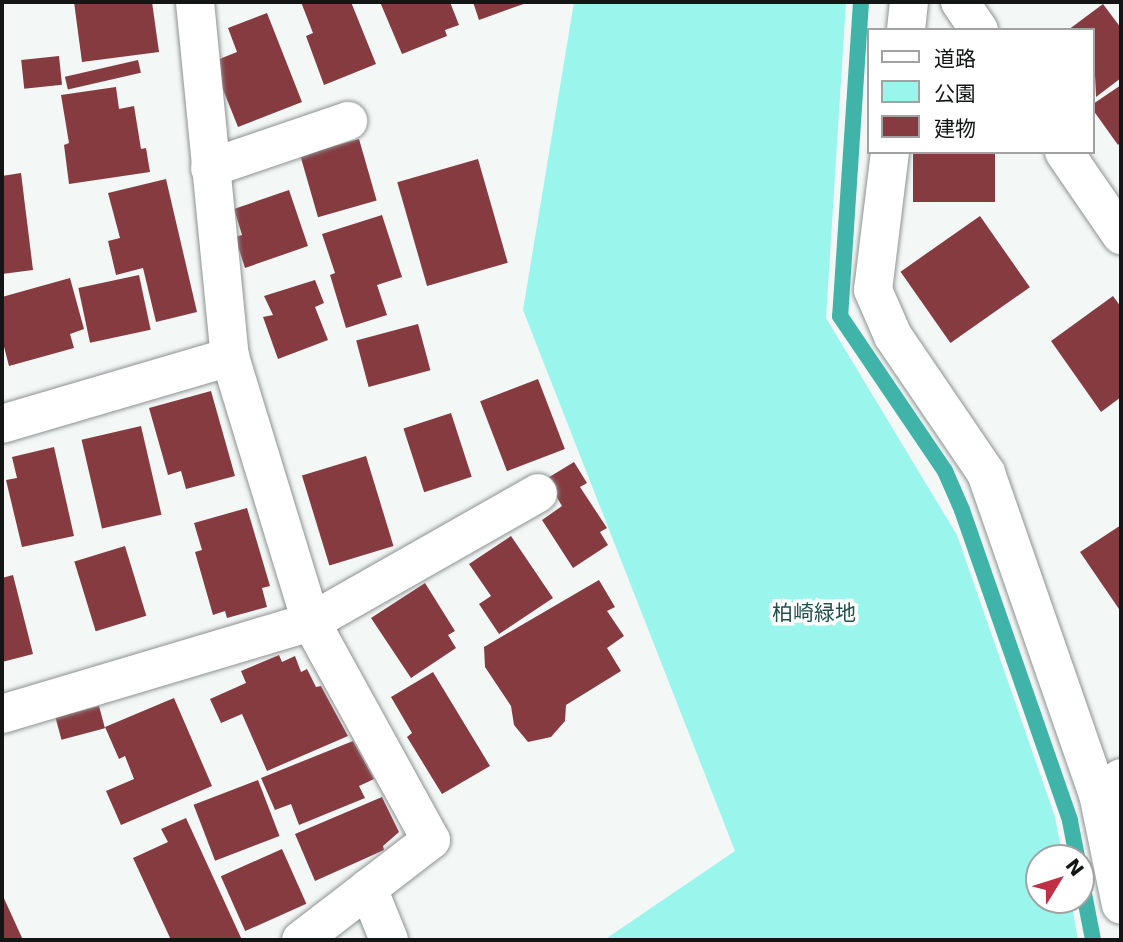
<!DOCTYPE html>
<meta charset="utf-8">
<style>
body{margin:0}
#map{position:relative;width:1123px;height:942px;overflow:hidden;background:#f3f8f7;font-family:"DejaVu Sans","Noto Sans JP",sans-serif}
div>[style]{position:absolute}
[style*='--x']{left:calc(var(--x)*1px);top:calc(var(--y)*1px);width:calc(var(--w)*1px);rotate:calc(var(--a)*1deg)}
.green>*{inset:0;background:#9af5ec}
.stream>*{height:16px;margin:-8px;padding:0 8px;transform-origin:8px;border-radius:8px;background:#41b4aa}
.building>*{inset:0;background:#863b40;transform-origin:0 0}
.roads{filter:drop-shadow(0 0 2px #8d9191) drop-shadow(0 0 2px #8d9191)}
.minor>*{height:38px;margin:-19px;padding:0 19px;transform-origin:19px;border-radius:19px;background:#fff}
.tertiary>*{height:38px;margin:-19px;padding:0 19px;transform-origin:19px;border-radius:19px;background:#fff}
span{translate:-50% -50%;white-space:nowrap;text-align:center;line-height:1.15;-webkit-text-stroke:7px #fff;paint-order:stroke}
.park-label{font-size:21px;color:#1f504b}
.frame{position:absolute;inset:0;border:4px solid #141616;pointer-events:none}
.legend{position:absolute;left:867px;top:28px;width:228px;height:126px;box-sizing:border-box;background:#fff;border:2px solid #a1a2a2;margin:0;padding:9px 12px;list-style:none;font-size:21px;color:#141616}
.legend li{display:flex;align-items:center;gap:14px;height:35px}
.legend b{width:35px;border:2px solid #a1a2a2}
.north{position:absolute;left:1025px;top:844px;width:70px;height:70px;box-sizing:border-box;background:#fff;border:2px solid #a1a2a2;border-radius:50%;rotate:52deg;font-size:19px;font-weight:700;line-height:28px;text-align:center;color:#141616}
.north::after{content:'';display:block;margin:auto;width:24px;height:32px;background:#c02f44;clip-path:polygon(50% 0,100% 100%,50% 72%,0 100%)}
</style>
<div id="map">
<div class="green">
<div style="clip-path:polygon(574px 2px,846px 2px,826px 318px,957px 535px,1055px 817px,1063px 858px,1039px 858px,1039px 900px,1071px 900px,1078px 940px,604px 940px,735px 851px,523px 310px)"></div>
</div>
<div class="stream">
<div style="--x:861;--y:2;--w:315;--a:93.8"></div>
<div style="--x:840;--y:316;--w:187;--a:55.9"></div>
<div style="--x:945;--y:471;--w:43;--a:66.4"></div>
<div style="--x:962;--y:510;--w:329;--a:70.8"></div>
<div style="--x:1070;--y:821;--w:38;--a:79"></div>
<div style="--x:1081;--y:878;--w:63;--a:79"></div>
</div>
<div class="building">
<div style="clip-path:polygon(74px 2px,152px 2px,159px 52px,82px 62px)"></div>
<div style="clip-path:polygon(301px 2px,351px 2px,376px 64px,324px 85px,306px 36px,313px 33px)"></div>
<div style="clip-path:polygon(380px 2px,450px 2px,459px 25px,445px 30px,447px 36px,402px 54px)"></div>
<div style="clip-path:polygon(473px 2px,529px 2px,479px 20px)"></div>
<div style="clip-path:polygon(1103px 4px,1121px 28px,1121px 78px,1096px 97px,1093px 30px,1068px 30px)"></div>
<div style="clip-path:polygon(267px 13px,302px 102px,238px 127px,212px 62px,237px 52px,228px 28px)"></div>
<div style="left:59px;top:56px;width:29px;height:38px;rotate:84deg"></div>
<div style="left:138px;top:60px;width:13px;height:75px;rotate:77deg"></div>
<div style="clip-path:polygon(1121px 85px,1121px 142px,1118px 145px,1093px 110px,1093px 104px)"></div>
<div style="clip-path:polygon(116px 87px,119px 109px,134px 106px,141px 149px,146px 148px,150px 172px,69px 184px,64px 145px,69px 143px,61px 95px)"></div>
<div style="left:359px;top:139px;width:64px;height:61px;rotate:74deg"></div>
<div style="left:913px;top:152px;width:82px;height:50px"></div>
<div style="left:478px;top:159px;width:108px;height:84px;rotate:74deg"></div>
<div style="clip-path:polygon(21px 173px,33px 270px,2px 274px,2px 176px)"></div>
<div style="clip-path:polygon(166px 179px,197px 312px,156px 322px,143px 268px,116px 275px,108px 241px,120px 238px,108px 193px)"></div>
<div style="clip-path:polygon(289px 190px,308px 246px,245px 268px,235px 237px,242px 235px,234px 209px)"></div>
<div style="clip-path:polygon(382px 215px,402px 277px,377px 285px,387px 315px,346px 328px,330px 275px,335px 273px,322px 234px)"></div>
<div style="left:980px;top:216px;width:87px;height:97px;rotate:55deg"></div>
<div style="left:139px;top:275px;width:56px;height:62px;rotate:78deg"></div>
<div style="clip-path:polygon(70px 278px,84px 329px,70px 334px,74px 348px,9px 366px,2px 339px,2px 297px)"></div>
<div style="clip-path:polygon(315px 280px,324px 303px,315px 307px,328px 340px,278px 359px,263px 317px,273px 315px,264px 296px)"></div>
<div style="clip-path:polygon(1113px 296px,1121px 307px,1121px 397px,1101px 412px,1051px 341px)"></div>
<div style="left:418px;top:324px;width:48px;height:64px;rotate:75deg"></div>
<div style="left:538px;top:379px;width:75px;height:62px;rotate:69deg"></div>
<div style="clip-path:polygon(211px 391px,235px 476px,186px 489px,181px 471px,168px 475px,149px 408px)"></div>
<div style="left:451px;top:413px;width:67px;height:50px;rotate:72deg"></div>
<div style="left:141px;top:426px;width:91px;height:61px;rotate:77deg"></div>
<div style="clip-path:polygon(54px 447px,74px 536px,22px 547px,6px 480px,17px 478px,12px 457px)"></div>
<div style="left:366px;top:456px;width:94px;height:67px;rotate:73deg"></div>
<div style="clip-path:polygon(574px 462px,587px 483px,580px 487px,607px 528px,600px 532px,608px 545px,573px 568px,542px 520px,562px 506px,546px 479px)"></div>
<div style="clip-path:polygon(247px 508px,270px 586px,262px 588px,267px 607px,227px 618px,225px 611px,213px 615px,195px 552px,202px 550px,194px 523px)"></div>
<div style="clip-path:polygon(1121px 525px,1121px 607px,1119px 609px,1080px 552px)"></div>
<div style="clip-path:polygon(511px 536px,553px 598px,499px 634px,479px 604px,491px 596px,469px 564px)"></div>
<div style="left:125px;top:546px;width:73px;height:53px;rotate:73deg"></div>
<div style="clip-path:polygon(13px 575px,33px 654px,2px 662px,2px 578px)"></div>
<div style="clip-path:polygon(599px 580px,615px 607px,607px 611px,624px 636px,607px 648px,621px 671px,566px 705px,565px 721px,551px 737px,528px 742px,514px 725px,511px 706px,485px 667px,484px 647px)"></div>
<div style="clip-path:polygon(425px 583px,455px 631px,448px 635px,456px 648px,411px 678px,371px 618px)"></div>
<div style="clip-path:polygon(279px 655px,282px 662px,295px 656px,301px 672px,307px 669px,316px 687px,321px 686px,348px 736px,267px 771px,242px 714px,221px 723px,210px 699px,246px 683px,241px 671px)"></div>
<div style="clip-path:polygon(433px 672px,490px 766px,442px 794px,407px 737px,412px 733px,391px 697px)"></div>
<div style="clip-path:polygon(174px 698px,212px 786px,121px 825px,106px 791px,134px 779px,125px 756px,119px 759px,105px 727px)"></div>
<div style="left:99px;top:706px;width:23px;height:45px;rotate:75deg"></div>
<div style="clip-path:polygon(353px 741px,374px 779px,359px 786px,365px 798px,299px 825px,291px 804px,275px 810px,261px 778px)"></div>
<div style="left:258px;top:780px;width:60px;height:69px;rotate:69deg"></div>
<div style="clip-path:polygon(382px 797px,399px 832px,383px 846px,384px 850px,315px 881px,295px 834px)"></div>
<div style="clip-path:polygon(186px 818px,242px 940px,171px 940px,133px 858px,168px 842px,161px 829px)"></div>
<div style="left:282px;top:849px;width:60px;height:67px;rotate:66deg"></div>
<div style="clip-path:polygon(2px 894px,23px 940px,2px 940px)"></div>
</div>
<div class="roads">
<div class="minor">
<div style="--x:195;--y:2;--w:357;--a:84.4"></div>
<div style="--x:230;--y:357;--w:277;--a:73"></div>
<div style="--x:311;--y:622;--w:249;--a:61.2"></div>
<div style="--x:431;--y:840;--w:164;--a:142.4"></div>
<div style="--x:960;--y:2;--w:34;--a:56"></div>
<div style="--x:906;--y:30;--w:28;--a:-84"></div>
<div style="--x:890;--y:152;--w:139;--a:97"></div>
<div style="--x:873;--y:290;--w:50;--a:66.5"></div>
<div style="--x:893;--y:336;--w:166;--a:55.8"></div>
<div style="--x:986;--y:473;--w:340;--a:70.8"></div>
<div style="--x:1098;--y:794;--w:113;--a:78.3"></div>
<div style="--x:1064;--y:152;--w:101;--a:55.5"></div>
<div style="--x:210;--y:168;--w:146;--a:-18.8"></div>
<div style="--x:2;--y:424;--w:238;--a:-16.4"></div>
<div style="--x:2;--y:714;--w:322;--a:-16.6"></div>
<div style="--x:311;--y:622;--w:261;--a:-29.6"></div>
<div style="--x:368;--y:888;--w:56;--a:68"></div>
</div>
<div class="tertiary">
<div style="--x:1098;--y:794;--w:28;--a:-35"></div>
</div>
</div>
<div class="park-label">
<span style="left:814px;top:613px">柏崎緑地</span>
</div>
<div class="frame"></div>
<ul class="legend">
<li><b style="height:9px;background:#fff"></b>道路</li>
<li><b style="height:19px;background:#9af5ec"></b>公園</li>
<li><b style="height:19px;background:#863b40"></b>建物</li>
</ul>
<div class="north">N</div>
</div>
